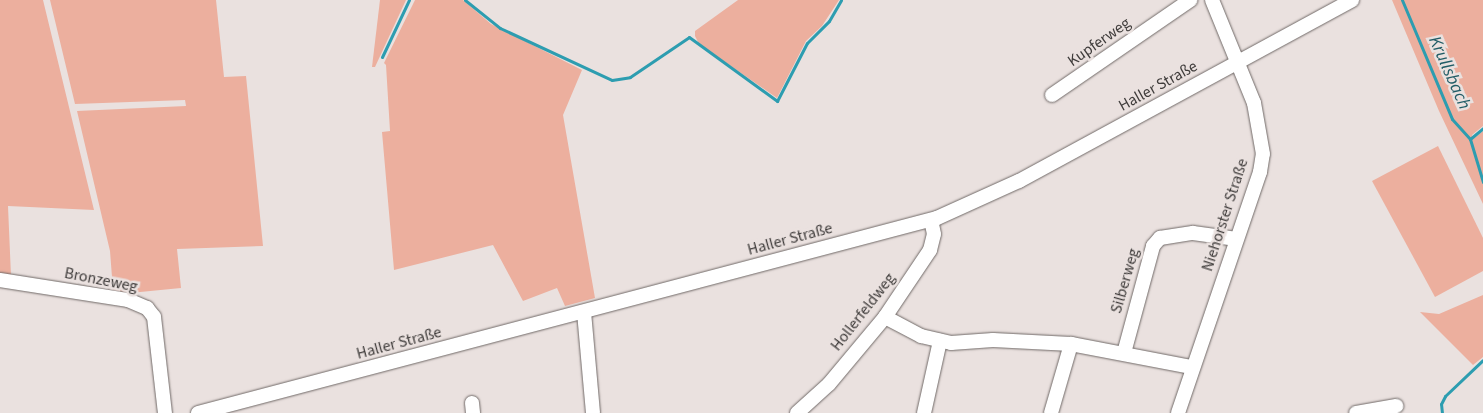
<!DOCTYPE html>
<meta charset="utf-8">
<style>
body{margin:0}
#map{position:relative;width:1483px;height:413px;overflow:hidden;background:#eae1df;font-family:"Source Sans 3",sans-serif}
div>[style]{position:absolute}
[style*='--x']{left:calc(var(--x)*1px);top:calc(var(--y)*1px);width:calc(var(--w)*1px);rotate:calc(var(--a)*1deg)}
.green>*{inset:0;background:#ecaf9e}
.stream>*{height:3px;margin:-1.5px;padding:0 1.5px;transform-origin:1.5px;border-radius:1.5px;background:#2d9db0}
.roads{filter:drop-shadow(0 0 1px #706967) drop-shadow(0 0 1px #706967)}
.minor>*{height:14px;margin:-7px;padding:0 7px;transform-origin:7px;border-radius:7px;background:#fff}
span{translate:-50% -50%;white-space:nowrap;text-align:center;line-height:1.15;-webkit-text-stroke:5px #eae1df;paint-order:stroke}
.street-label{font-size:16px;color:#3f3c3b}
.water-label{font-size:18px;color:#215c66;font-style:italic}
</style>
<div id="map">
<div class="green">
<div style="clip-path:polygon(0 0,43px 0,94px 210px,8px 206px,11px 276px,0 276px)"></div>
<div style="clip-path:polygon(50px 0,216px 0,224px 77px,246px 76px,263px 246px,177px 249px,181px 288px,130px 293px,113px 290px,110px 251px,77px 111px,186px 106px,185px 100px,75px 104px)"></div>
<div style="clip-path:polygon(380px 0,406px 0,375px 67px,372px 67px)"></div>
<div style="clip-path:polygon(415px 0,463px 0,491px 24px,582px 70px,563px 115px,595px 298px,565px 306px,557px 288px,523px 301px,493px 245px,394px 270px,382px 132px,390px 131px,386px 65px,384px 63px)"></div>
<div style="clip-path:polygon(738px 0,839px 0,822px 26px,806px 41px,777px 98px,699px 44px,695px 36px,695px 31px)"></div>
<div style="clip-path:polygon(1392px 0,1483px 0,1483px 126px,1472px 135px,1473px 139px,1483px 131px,1483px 204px,1439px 111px)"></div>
<div style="clip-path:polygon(1438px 146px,1483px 238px,1483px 271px,1435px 297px,1372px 181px)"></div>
<div style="clip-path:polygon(1483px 295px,1483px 357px,1473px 365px,1420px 312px,1439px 314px)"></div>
</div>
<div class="stream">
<div style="--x:465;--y:0;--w:45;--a:38.7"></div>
<div style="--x:500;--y:28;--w:123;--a:24.9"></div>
<div style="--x:612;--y:80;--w:18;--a:-9"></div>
<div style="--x:630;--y:77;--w:71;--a:-34.1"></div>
<div style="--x:689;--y:37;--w:109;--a:36"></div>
<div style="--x:777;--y:101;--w:65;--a:-62.7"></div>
<div style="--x:807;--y:43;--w:31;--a:-45"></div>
<div style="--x:829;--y:21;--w:24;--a:-60"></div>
<div style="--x:1402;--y:0;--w:129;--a:67.2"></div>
<div style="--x:1452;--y:119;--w:27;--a:48"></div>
<div style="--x:1470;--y:139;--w:45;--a:73.2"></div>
<div style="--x:382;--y:57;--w:63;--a:-64.7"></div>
<div style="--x:1470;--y:139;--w:17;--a:-40"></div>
<div style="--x:1442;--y:413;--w:9;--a:-96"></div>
<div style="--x:1441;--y:404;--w:9;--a:-63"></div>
<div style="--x:1445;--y:396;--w:52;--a:-43.5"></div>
</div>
<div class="roads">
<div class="minor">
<div style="--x:1052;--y:95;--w:168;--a:-34.5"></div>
<div style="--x:0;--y:280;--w:130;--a:8.9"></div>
<div style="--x:128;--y:300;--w:21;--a:23"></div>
<div style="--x:147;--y:308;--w:11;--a:52"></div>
<div style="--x:154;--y:317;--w:97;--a:83.5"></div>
<div style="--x:584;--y:312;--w:101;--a:84.9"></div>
<div style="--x:885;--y:317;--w:41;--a:27.8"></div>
<div style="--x:921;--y:336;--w:31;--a:13"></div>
<div style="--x:951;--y:343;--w:42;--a:-4.1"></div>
<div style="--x:993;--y:340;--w:78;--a:2.9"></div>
<div style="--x:1071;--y:344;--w:123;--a:10.8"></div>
<div style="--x:1124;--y:353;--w:111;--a:-74.8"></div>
<div style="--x:1153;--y:246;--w:11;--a:-49"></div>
<div style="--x:1160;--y:238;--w:33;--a:-9"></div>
<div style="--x:1193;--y:233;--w:44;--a:7.8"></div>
<div style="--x:472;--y:403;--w:10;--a:84"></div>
<div style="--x:198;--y:413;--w:764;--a:-14.78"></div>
<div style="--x:937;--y:218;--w:90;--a:-24.3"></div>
<div style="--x:1019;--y:181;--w:379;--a:-28.5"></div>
<div style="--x:797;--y:413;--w:43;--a:-42.2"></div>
<div style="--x:829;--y:384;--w:87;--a:-50.1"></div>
<div style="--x:885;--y:317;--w:81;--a:-56.1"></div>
<div style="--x:930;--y:250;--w:16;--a:-76"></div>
<div style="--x:934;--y:234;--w:14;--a:-102"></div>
<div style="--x:924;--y:413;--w:74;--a:-77.5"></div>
<div style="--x:1051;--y:413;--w:72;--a:-73.8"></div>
<div style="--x:1178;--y:413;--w:255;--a:-71.2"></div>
<div style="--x:1260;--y:172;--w:18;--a:-81"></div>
<div style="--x:1263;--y:154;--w:52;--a:-100"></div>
<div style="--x:1254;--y:103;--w:111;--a:-112.2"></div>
<div style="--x:1356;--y:413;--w:41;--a:-9.9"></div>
</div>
</div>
<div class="street-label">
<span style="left:1099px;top:42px;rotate:-35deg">Kupferweg</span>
<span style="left:1158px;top:86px;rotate:-29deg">Haller Straße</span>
<span style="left:1225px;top:215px;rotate:-72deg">Niehorster Straße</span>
<span style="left:790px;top:239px;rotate:-15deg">Haller Straße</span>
<span style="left:101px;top:280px;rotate:11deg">Bronzeweg</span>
<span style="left:1125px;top:281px;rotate:-74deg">Silberweg</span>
<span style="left:863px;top:312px;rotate:-52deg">Hollerfeldweg</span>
<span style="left:399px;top:343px;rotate:-15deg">Haller Straße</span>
</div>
<div class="water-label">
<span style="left:1449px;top:73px;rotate:66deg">Krullsbach</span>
</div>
</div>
